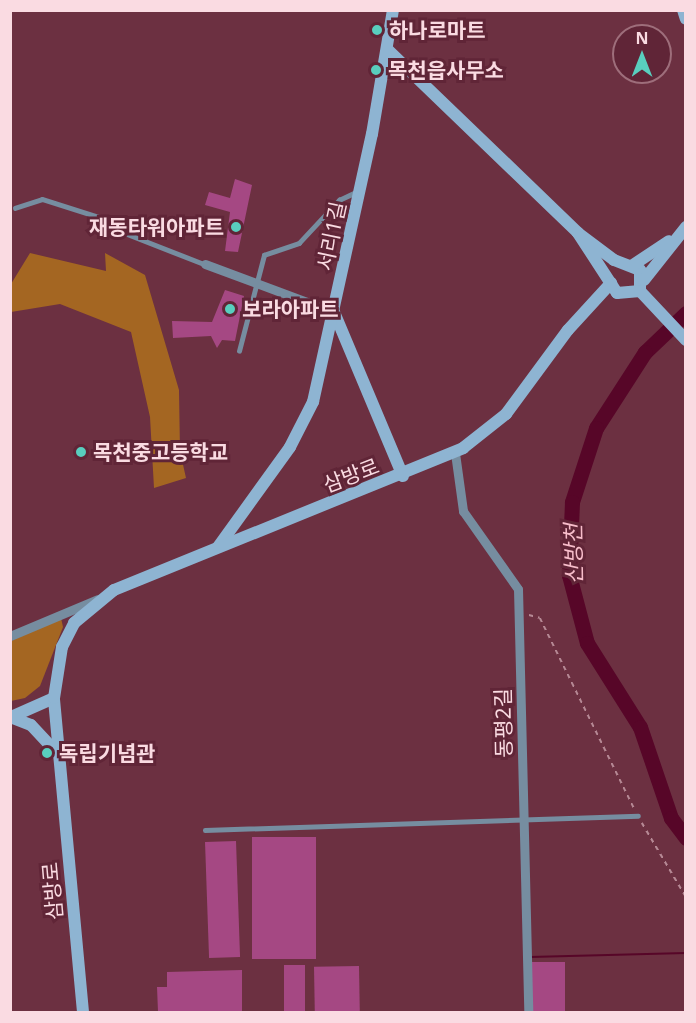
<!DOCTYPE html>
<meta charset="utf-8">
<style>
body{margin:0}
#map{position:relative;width:696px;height:1023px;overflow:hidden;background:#6c3041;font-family:"Noto Sans","Noto Sans KR",sans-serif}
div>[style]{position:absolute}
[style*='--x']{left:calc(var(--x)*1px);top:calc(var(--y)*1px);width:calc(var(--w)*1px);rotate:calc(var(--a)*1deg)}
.forest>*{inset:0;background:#a46622}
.stream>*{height:2px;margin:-1px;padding:0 1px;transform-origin:1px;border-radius:1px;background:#570628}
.river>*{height:15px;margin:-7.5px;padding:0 7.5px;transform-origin:7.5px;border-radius:7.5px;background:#570628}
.building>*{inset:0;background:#a54883;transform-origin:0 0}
.path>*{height:1.5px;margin-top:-0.75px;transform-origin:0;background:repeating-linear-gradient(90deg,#b68995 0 4.5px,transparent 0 9px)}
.lane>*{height:4.5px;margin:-2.25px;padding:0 2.25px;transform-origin:2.25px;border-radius:2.25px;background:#768da0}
.street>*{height:9px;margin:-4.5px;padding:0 4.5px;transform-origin:4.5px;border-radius:4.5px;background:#768da0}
.secondary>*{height:12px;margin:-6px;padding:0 6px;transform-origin:6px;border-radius:6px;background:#8eb4d2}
.dots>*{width:16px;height:16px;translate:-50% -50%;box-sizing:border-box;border:3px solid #602537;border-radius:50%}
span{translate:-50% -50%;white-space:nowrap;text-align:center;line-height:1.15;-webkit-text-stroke:6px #602537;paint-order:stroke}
.poi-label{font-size:21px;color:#fadbe2;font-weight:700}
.left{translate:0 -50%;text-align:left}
.right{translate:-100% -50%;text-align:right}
.street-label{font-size:21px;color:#fadbe2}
.water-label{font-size:22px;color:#f7bdca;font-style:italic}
.frame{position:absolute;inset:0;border:12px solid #fadbe2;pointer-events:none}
.north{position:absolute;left:612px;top:24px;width:60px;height:60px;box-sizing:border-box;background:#602537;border:2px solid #9e6e7b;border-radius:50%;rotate:0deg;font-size:16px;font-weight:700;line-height:24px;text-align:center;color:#fadbe2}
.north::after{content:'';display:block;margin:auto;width:21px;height:27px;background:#59cebe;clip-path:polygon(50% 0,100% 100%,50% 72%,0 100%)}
</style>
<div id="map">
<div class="forest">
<div style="clip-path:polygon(30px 253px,106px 271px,105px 253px,145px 275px,179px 390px,180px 451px,186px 478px,154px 488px,150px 417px,131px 332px,60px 304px,11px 312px,11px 284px)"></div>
<div style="clip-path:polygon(61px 618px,63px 627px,40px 686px,25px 698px,11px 701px,11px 641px)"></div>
</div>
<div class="stream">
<div style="--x:530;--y:957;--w:156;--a:-1.5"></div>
</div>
<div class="river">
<div style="--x:686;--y:313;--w:57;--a:136.4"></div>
<div style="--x:645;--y:352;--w:90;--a:122.8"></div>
<div style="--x:596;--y:428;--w:78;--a:108"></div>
<div style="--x:572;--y:502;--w:73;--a:92.4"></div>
<div style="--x:569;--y:575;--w:70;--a:75.2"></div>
<div style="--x:587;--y:643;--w:99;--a:57.8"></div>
<div style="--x:640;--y:727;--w:96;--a:71.2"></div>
<div style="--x:671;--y:818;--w:25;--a:53"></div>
</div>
<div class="building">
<div style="clip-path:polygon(235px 179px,252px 185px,238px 252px,225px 251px,230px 212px,205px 205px,209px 192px,230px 198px)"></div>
<div style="clip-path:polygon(225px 290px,244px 296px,235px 341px,222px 340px,217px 348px,211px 336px,173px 338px,172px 321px,212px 322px)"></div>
<div style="left:252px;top:837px;width:64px;height:122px"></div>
<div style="left:236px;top:841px;width:116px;height:31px;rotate:88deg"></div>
<div style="left:530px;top:962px;width:35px;height:50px"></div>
<div style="left:284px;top:965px;width:21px;height:47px"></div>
<div style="left:359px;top:966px;width:46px;height:45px;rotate:89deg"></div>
<div style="clip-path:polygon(242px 970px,242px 1012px,158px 1012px,157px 987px,167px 987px,167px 972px)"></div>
</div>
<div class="path">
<div style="--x:529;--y:615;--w:11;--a:15"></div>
<div style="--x:540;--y:618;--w:212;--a:63.7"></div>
<div style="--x:642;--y:823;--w:86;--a:59.3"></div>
</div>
<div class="lane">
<div style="--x:15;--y:208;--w:28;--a:-18"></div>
<div style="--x:42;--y:199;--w:63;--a:17.6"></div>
<div style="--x:102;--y:218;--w:14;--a:45"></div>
<div style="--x:112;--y:228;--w:99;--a:21.4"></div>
<div style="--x:239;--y:351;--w:99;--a:-75.4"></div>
<div style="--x:264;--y:255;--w:37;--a:-19"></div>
<div style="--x:299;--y:243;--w:59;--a:-47.1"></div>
<div style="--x:339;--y:200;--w:21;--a:-25"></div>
<div style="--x:205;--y:830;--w:433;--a:-1.9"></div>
</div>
<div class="street">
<div style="--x:205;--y:264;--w:138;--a:20.4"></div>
<div style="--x:455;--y:453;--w:59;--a:82.1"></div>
<div style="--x:463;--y:511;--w:95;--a:54.8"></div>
<div style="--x:518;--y:589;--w:423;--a:88.6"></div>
<div style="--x:10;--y:636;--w:95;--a:-22.8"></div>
</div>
<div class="secondary">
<div style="--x:683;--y:10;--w:9;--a:72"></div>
<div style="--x:387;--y:49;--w:265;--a:43.9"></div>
<div style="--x:578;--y:233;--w:45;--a:36.9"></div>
<div style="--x:614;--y:260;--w:28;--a:21"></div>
<div style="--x:640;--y:270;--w:21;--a:90"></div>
<div style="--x:640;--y:291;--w:23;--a:175"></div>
<div style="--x:617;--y:293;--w:72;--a:-123"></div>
<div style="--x:633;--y:265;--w:43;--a:-33.7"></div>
<div style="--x:644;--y:280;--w:68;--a:-51.6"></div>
<div style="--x:640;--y:291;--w:67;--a:46.8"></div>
<div style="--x:334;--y:312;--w:178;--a:67.2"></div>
<div style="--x:218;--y:547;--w:123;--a:-54.2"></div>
<div style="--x:290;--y:447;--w:51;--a:-62.9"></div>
<div style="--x:313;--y:402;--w:274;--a:-77.6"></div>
<div style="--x:372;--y:134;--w:126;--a:-80.4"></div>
<div style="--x:10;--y:717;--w:22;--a:21"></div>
<div style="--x:31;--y:725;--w:40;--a:47"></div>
<div style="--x:11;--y:717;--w:47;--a:-23.8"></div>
<div style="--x:83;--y:1012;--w:315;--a:-95.3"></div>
<div style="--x:54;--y:698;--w:52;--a:-81.1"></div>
<div style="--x:62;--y:647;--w:27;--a:-63"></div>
<div style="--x:74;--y:623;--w:52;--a:-39.5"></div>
<div style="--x:114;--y:590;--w:377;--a:-22.1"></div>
<div style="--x:463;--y:448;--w:55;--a:-38.3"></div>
<div style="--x:506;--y:414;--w:104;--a:-53.6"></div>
<div style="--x:568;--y:330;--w:64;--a:-47.5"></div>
</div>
<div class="dots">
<div style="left:377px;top:30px;background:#59cebe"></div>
<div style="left:376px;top:70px;background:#59cebe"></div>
<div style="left:236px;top:227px;background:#59cebe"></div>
<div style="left:230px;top:309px;background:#59cebe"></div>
<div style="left:81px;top:452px;background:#59cebe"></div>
<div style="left:47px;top:753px;background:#59cebe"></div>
</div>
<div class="poi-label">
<span class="left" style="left:389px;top:30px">하나로마트</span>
<span class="left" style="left:388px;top:70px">목천읍사무소</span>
<span class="right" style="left:224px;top:227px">재동타워아파트</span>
<span class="left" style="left:242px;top:309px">보라아파트</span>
<span class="left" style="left:93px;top:452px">목천중고등학교</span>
<span class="left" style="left:59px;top:753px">독립기념관</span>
</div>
<div class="street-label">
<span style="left:331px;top:236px;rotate:-78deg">서리1길</span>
<span style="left:351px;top:475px;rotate:-21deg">삼방로</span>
<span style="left:503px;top:723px;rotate:-91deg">동평2길</span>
<span style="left:52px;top:891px;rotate:-95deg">삼방로</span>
</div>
<div class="water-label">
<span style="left:573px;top:554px;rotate:-91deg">산방천</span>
</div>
<div class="frame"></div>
<div class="north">N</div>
</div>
